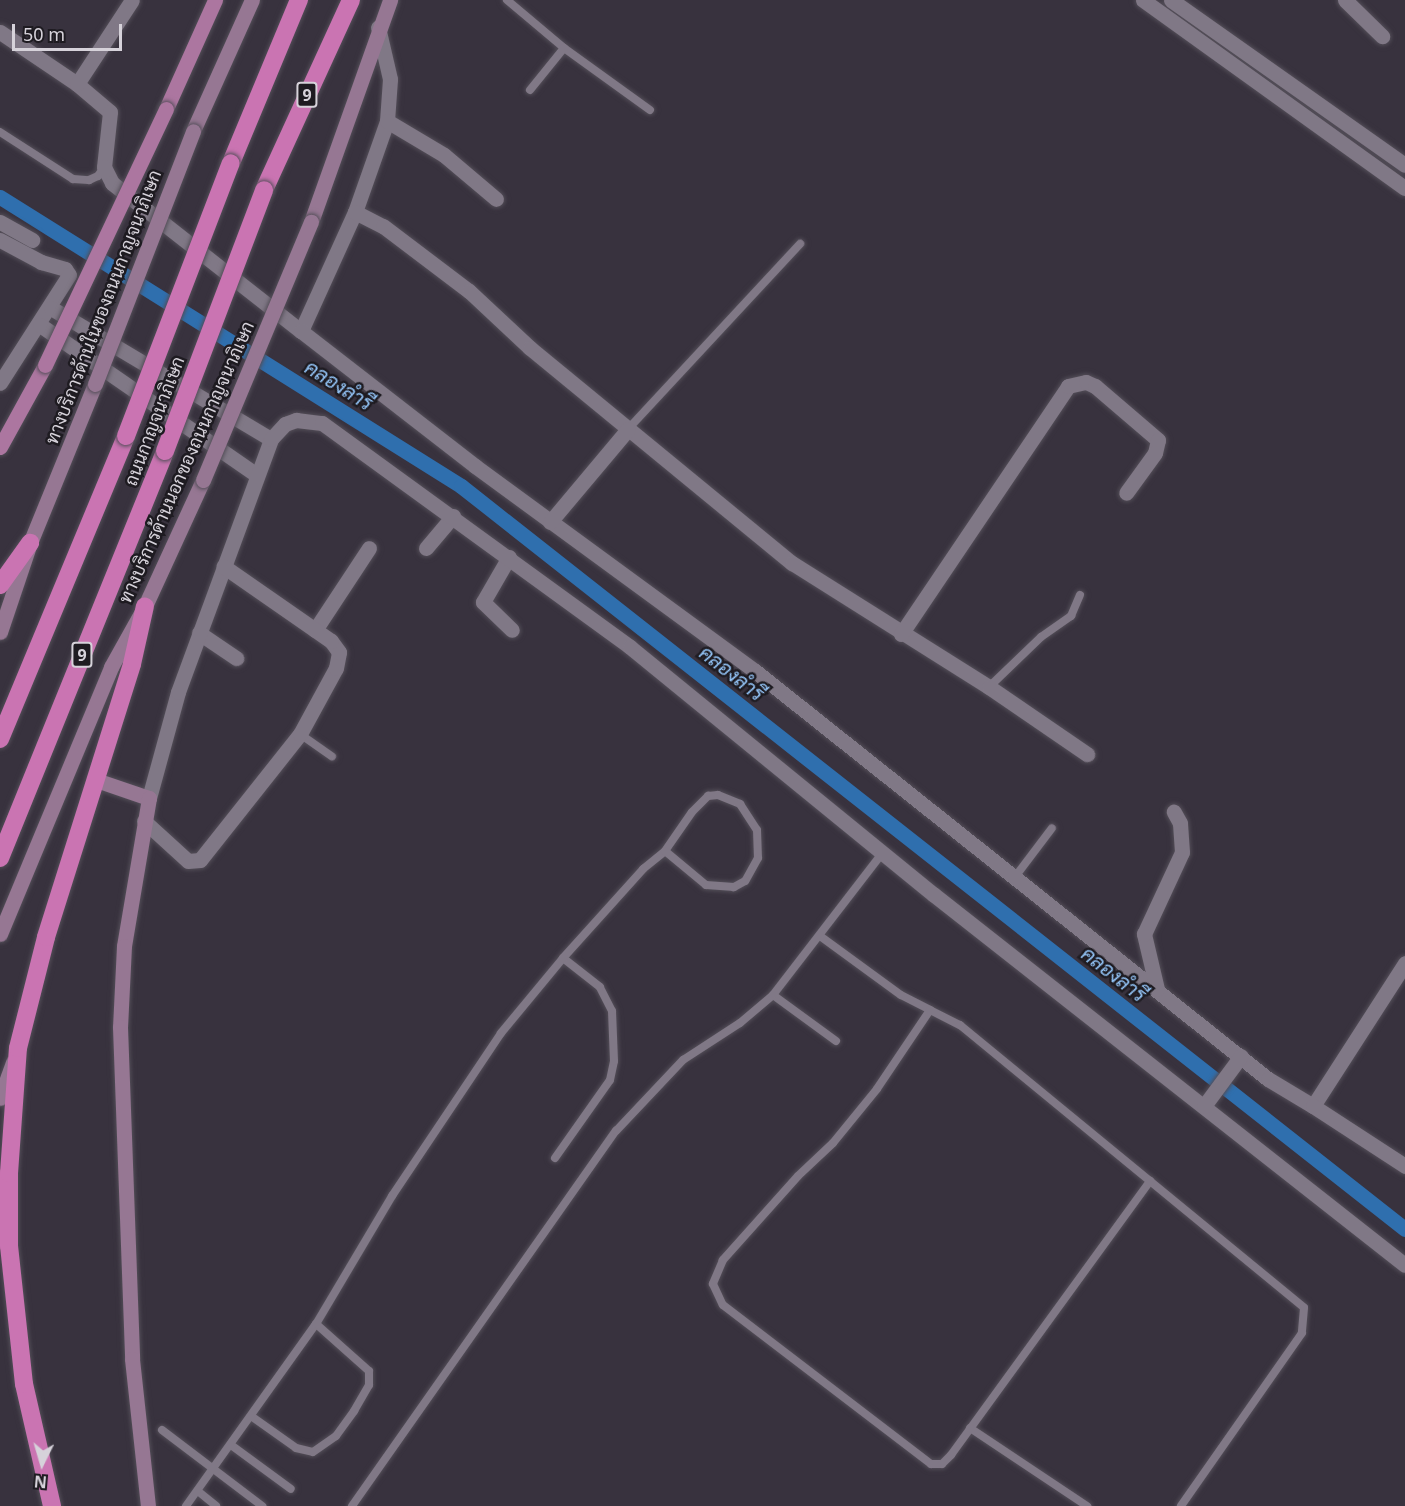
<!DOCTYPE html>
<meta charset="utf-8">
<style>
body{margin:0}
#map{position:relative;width:1405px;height:1506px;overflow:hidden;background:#38323e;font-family:"Noto Sans",Sarabun,sans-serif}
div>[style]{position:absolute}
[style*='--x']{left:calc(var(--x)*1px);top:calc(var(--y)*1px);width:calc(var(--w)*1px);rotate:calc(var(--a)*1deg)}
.canal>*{height:15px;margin:-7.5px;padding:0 7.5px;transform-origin:7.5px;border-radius:7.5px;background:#2f6fae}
.roads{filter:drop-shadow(0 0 2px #534e58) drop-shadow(0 0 2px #534e58)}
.lane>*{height:8px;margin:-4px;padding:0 4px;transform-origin:4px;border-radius:4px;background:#807886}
.street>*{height:15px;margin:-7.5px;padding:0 7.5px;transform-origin:7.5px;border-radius:7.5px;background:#807886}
.secondary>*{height:15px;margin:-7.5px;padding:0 7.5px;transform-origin:7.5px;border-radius:7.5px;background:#967793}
.primary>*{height:15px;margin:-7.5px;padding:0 7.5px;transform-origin:7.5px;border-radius:7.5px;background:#ac76a0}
.highway>*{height:18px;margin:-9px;padding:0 9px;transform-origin:9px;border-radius:9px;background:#ca74b2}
.bridges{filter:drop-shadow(0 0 2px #534e58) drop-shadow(0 0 2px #534e58)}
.secondary-bridge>*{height:15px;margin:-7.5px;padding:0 7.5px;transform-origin:7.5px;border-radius:7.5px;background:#967793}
.primary-bridge>*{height:15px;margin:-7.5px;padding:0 7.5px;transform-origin:7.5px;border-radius:7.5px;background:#ac76a0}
.highway-bridge>*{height:18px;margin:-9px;padding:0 9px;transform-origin:9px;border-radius:9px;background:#ca74b2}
span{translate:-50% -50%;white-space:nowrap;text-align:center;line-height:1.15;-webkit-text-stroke:5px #1e1b21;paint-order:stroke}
.shield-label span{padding:2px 4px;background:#1e1b21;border:2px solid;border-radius:4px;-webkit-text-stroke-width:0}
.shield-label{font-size:16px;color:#d6d2da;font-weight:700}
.street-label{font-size:18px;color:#d6d2da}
.water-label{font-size:20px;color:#94c5f8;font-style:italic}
.north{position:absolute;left:12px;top:1434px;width:60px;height:60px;-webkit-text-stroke:4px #1e1b21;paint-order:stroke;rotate:185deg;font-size:16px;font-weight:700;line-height:24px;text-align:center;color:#d6d2da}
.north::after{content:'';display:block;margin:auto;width:21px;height:27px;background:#d6d2da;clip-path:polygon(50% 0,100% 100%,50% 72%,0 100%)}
.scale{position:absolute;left:12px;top:24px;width:110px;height:27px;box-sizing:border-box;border:3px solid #d6d2da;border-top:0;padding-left:8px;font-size:18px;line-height:21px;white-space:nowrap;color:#d6d2da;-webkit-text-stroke:4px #1e1b21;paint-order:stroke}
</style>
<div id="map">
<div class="canal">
<div style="--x:0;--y:197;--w:544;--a:32.08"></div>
<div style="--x:461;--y:486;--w:1201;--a:38.21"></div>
</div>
<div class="roads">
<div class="lane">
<div style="--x:507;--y:0;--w:75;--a:40.1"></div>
<div style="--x:564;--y:48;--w:106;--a:35.8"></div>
<div style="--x:530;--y:90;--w:54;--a:-51"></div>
<div style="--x:0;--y:132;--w:87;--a:32.8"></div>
<div style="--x:73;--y:179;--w:16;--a:4"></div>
<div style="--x:89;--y:180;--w:10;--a:-24"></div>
<div style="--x:98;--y:176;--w:11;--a:-56"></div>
<div style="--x:628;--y:429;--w:253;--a:-47.1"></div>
<div style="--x:989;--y:687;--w:72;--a:-43.9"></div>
<div style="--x:1041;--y:637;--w:37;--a:-35"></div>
<div style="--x:1071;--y:616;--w:23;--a:-67"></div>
<div style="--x:300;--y:734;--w:39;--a:35"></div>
<div style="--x:1015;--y:877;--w:61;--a:-52.9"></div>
<div style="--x:820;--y:936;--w:100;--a:36.1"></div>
<div style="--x:901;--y:995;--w:33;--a:27"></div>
<div style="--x:930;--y:1010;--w:95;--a:123.9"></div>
<div style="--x:877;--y:1089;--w:70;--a:129.2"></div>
<div style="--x:833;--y:1143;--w:48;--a:136.7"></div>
<div style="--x:798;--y:1176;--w:113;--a:131.8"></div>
<div style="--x:723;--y:1260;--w:26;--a:113"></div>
<div style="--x:713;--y:1284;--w:23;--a:65"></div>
<div style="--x:723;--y:1305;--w:262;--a:37.4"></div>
<div style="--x:931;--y:1464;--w:11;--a:0"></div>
<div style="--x:942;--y:1464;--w:13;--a:-45"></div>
<div style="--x:951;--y:1455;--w:339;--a:-54"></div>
<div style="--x:773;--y:995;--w:78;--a:36.1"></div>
<div style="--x:930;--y:1010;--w:34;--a:27"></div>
<div style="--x:960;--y:1025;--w:445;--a:39.4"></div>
<div style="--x:1304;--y:1308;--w:25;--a:95"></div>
<div style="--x:1302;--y:1333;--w:211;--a:125"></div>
<div style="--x:555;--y:1158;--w:95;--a:-54.8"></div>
<div style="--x:610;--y:1080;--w:19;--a:-78"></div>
<div style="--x:614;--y:1061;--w:50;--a:-92.3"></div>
<div style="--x:612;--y:1011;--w:27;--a:-117"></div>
<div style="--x:600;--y:987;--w:47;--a:-141.9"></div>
<div style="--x:251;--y:1416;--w:55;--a:35.4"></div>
<div style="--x:296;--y:1448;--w:17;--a:13"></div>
<div style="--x:313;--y:1452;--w:28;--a:-35"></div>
<div style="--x:336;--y:1436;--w:31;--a:-54"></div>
<div style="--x:354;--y:1411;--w:30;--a:-60"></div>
<div style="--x:369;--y:1385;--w:14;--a:-90"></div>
<div style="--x:369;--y:1371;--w:71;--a:-138.4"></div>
<div style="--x:970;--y:1428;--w:141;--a:33.7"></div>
<div style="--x:162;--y:1430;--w:126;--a:37.2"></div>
<div style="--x:231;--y:1445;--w:74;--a:36.3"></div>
<div style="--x:199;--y:1492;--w:22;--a:39"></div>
<div style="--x:186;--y:1506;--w:224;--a:-54.5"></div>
<div style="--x:316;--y:1324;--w:149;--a:-59.3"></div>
<div style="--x:392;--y:1196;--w:196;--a:-56.2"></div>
<div style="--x:501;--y:1033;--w:97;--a:-50.4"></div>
<div style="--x:563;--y:958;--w:120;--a:-48"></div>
<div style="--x:643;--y:869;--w:28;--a:-39"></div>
<div style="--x:665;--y:851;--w:47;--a:-55.3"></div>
<div style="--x:692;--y:812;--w:23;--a:-45"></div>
<div style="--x:708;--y:796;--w:10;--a:-6"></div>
<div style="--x:718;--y:795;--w:24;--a:22"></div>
<div style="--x:740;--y:804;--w:31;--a:57"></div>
<div style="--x:757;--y:830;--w:28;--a:88"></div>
<div style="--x:758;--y:858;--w:26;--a:119"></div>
<div style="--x:745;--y:881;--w:13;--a:151"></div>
<div style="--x:734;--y:887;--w:28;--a:-176"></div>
<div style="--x:706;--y:885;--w:53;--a:-140.3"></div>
<div style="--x:352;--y:1506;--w:459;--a:-54.9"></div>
<div style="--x:616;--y:1131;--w:98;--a:-46.7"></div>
<div style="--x:683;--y:1060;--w:68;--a:-33"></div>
<div style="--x:740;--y:1023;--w:43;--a:-40.3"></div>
<div style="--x:773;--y:995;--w:180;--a:-52.4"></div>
</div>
<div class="street">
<div style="--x:1143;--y:0;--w:322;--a:35.7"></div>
<div style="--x:1171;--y:0;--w:286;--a:35.2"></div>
<div style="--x:1345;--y:0;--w:52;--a:44.2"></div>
<div style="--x:0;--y:32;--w:93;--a:34"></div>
<div style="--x:77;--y:84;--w:43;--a:40.3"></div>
<div style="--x:110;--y:112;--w:55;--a:96.2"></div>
<div style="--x:104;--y:167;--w:18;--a:63"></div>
<div style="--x:112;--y:183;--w:240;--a:38.1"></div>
<div style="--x:301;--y:331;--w:131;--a:-65.6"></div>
<div style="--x:355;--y:212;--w:96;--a:-70.6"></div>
<div style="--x:387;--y:121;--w:42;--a:-85.9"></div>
<div style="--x:390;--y:79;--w:53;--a:-103"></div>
<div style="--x:77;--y:84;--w:100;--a:-56.8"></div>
<div style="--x:387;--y:121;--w:66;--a:30.8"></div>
<div style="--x:444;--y:155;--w:68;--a:40.2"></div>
<div style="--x:355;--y:212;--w:31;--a:27"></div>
<div style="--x:383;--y:226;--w:108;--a:37.1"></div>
<div style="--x:469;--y:291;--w:83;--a:43.1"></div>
<div style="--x:530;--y:348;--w:339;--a:39.4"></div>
<div style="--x:792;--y:563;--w:233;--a:32.2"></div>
<div style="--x:989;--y:687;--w:119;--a:34.4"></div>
<div style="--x:0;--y:222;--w:37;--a:29"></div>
<div style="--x:0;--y:240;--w:47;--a:28.2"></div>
<div style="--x:41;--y:262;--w:25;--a:16"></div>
<div style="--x:65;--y:269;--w:7;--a:56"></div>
<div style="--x:69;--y:275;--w:128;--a:122.6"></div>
<div style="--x:51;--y:308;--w:256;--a:30.8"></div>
<div style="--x:40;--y:325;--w:264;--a:34.7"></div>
<div style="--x:301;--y:331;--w:220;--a:37.8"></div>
<div style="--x:475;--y:466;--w:347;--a:36.2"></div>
<div style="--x:755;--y:671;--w:655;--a:38.5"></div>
<div style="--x:1268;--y:1079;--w:52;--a:31"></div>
<div style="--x:1313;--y:1106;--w:170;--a:-57.2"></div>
<div style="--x:550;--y:522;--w:121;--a:-50"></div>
<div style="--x:426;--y:548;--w:42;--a:-49.8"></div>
<div style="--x:509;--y:557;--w:52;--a:120"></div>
<div style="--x:483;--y:602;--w:40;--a:44"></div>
<div style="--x:315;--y:630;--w:98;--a:-56.6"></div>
<div style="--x:199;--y:633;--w:45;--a:34"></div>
<div style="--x:901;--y:634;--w:299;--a:-56"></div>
<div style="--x:1068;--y:386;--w:18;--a:-13"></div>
<div style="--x:1086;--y:382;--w:10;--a:24"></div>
<div style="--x:1095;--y:386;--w:83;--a:40.6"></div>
<div style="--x:1158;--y:440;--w:13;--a:103"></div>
<div style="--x:1155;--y:453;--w:49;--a:125.9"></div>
<div style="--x:149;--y:798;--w:110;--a:-74.7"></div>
<div style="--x:178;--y:692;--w:270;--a:-69.8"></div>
<div style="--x:271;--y:439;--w:21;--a:-47"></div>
<div style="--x:285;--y:424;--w:12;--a:-20"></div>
<div style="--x:296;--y:420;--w:26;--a:7"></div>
<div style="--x:322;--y:423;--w:381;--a:36"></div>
<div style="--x:630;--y:647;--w:391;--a:39.2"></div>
<div style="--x:933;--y:894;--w:600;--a:38.17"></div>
<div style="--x:144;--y:821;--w:59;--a:42.3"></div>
<div style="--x:188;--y:861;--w:12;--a:-5"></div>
<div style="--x:200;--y:860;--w:161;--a:-51.6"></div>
<div style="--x:300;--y:734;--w:75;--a:-61.4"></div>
<div style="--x:336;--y:668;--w:16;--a:-79"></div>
<div style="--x:339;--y:652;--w:14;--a:-126"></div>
<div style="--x:331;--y:641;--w:131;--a:-145.2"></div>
<div style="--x:1157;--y:989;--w:57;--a:-103.3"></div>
<div style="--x:1144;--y:934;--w:90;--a:-65.1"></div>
<div style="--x:1182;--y:852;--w:29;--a:-94"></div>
<div style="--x:1180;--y:823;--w:13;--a:-119"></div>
<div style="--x:1204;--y:1106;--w:62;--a:-53.5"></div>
<div style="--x:1313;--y:1106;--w:110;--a:33.1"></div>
</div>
<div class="secondary">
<div style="--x:193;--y:131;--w:144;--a:-65.8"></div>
<div style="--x:311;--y:222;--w:236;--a:-70.4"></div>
<div style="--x:0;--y:632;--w:94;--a:-71.4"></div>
<div style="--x:30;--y:543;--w:172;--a:-67.8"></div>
<div style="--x:96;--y:780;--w:56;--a:18.8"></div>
<div style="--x:149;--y:798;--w:150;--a:99.6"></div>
<div style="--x:124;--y:946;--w:81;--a:92.8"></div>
<div style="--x:120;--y:1027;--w:332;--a:87.9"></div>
<div style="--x:132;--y:1359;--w:148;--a:83.8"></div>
<div style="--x:0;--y:934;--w:289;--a:-67.4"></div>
<div style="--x:111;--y:667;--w:70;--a:-60.9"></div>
<div style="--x:145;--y:606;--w:139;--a:-65.3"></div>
<div style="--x:0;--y:1098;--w:38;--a:-70"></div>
</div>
<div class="primary">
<div style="--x:166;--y:109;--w:120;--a:-65.8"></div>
<div style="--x:0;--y:447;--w:94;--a:-61.2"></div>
</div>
<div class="highway">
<div style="--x:231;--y:163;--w:177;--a:-67.4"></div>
<div style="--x:264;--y:190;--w:209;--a:-65.4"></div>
<div style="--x:0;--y:585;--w:52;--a:-54.5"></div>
<div style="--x:0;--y:739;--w:328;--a:-67.4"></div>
<div style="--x:0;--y:858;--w:439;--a:-67.9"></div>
<div style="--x:52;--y:1506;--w:125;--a:-102.9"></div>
<div style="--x:24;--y:1384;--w:139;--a:-96.2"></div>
<div style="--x:9;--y:1246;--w:73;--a:-90"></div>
<div style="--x:9;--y:1173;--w:125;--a:-85.9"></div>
<div style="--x:18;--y:1048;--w:114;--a:-75.8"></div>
<div style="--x:46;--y:937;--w:286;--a:-72.5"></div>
<div style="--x:132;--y:664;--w:59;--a:-77.4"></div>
</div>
</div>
<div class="bridges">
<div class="secondary-bridge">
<div style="--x:95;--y:384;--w:271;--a:-68.8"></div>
<div style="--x:203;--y:480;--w:280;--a:-67.3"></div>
</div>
<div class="primary-bridge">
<div style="--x:45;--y:365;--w:283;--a:-64.7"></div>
</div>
<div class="highway-bridge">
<div style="--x:126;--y:436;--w:292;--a:-69"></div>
<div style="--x:165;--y:451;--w:279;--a:-69.2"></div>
</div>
</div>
<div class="shield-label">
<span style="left:307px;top:95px">9</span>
<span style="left:82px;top:655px">9</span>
</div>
<div class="street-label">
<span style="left:103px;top:307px;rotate:-69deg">ทางบริการด้านในของถนนกาญจนาภิเษก</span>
<span style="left:154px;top:421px;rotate:-69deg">ถนนกาญจนาภิเษก</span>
<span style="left:186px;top:462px;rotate:-66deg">ทางบริการด้านนอกของถนนกาญจนาภิเษก</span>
</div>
<div class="water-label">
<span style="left:339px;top:385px;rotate:32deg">คลองลำรี</span>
<span style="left:732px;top:673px;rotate:38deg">คลองลำรี</span>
<span style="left:1114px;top:974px;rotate:38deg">คลองลำรี</span>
</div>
<div class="north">N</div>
<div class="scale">50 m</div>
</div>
